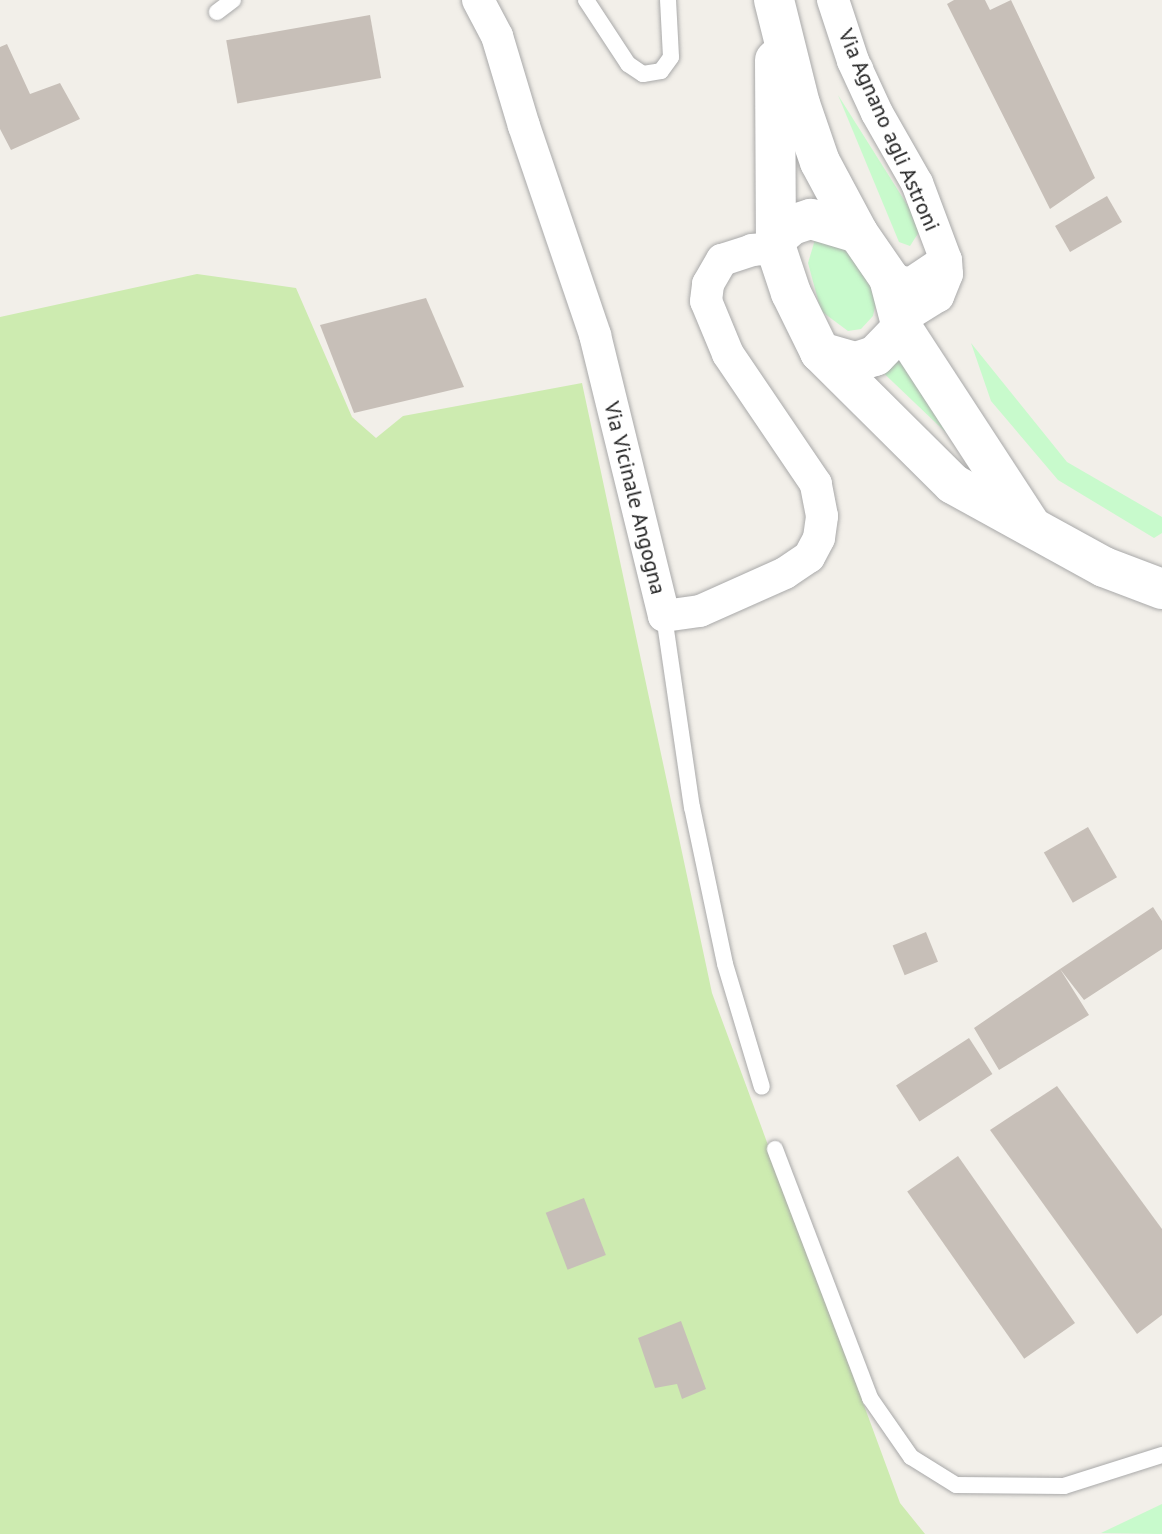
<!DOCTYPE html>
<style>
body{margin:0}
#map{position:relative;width:1162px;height:1534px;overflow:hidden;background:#f2efe9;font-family:"PT Sans",sans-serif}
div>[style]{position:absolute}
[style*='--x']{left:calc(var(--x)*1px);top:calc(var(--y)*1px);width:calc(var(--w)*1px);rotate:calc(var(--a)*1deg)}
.grass>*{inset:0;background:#cdebb0}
.park>*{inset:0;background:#c8facc}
.building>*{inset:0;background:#c7bfb8;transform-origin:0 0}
.roads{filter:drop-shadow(0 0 2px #a9a9a9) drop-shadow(0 0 2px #a9a9a9)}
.service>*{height:16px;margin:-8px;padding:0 8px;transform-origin:8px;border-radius:8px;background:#fff}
.minor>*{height:32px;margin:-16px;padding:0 16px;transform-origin:16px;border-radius:16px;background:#fff}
.tertiary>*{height:40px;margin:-20px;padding:0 20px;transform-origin:20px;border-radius:20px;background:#fff}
span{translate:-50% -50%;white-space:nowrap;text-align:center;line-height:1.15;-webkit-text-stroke:8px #fff;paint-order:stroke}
.street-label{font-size:22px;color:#222}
</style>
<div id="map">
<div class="grass">
<div style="clip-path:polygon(197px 274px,296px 288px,352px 417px,376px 438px,403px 416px,582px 383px,712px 993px,900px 1503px,925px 1534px,0 1534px,0 317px)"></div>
</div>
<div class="park">
<div style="clip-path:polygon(838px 95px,913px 214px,919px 232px,910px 246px,899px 242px)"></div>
<div style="clip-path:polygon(817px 233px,834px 240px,849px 253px,870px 286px,876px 302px,873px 316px,861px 329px,848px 331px,821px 311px,808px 263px)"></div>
<div style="clip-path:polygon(971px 343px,1067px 462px,1162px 517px,1162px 533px,1154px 538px,1058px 480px,991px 401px)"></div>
<div style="clip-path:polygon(901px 346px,1002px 486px,872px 362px)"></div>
<div style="clip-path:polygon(1162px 1504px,1162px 1534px,1101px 1533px)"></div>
</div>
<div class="building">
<div style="clip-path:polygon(954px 0,985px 0,990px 10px,1011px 0,1095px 178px,1050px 209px,947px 4px)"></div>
<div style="left:370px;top:15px;width:64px;height:146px;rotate:80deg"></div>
<div style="clip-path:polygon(7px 44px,30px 94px,60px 83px,80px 119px,11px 150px,0 129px,0 47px)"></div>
<div style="left:1107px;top:196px;width:30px;height:60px;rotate:60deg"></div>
<div style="clip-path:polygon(426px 298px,464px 387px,354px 413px,320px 325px)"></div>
<div style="left:1088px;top:827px;width:58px;height:51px;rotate:60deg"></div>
<div style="clip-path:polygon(1153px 907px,1162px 921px,1162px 949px,1084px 1000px,1060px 969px,1089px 1015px,999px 1070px,974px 1028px,1060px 969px)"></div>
<div style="left:926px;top:932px;width:32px;height:36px;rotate:68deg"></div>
<div style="left:969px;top:1038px;width:43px;height:87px;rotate:57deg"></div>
<div style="clip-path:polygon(1057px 1086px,1162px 1229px,1162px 1315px,1137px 1334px,990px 1130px)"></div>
<div style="left:958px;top:1156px;width:204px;height:62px;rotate:55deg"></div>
<div style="left:584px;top:1198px;width:61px;height:41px;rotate:69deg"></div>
<div style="clip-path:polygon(681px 1321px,706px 1389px,682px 1399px,677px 1384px,655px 1388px,638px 1338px)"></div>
</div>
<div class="roads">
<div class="service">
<div style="--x:586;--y:0;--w:77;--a:56.7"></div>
<div style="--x:628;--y:64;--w:18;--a:34"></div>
<div style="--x:643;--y:74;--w:18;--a:-9"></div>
<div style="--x:661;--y:71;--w:17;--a:-54"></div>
<div style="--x:671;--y:57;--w:57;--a:-93"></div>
<div style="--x:217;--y:12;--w:20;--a:-37"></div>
<div style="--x:664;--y:616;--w:193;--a:81.7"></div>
<div style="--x:692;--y:807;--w:160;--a:78.1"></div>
<div style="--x:725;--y:964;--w:128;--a:73.3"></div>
<div style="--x:775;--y:1149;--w:267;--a:69.1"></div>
<div style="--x:870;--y:1398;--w:72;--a:55.2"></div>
<div style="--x:911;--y:1457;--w:53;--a:31.9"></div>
<div style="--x:956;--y:1485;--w:108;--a:0.5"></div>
<div style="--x:1064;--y:1486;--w:103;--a:-17.6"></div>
</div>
<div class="minor">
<div style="--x:478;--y:0;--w:41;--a:62.2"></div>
<div style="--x:497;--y:36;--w:94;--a:73.3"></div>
<div style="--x:524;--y:126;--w:221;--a:71.2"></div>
<div style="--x:595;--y:335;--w:289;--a:76.2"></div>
<div style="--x:664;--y:616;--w:36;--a:-8"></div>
<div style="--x:700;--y:611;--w:93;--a:-24.1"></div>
<div style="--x:785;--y:573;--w:29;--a:-34"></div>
<div style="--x:809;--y:557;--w:21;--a:-62"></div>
<div style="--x:819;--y:538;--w:22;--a:-82"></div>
<div style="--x:822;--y:516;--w:33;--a:-101"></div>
<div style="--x:816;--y:484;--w:157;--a:-124.1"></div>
<div style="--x:728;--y:354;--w:57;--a:-112.5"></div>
<div style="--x:706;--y:301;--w:17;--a:-83"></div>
<div style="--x:708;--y:284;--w:28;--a:-60"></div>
<div style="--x:722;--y:260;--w:32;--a:-18"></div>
<div style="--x:752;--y:250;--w:24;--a:-5"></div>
<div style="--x:833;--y:0;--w:64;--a:71.8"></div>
<div style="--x:853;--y:61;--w:57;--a:65.2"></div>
<div style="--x:877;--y:113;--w:81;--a:60.3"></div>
<div style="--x:917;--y:183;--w:82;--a:69.4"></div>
<div style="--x:946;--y:260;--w:14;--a:86"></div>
<div style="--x:947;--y:274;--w:24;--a:112"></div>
<div style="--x:938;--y:296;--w:44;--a:148.1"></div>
<div style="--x:889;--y:278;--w:22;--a:16"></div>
<div style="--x:910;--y:284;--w:43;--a:-33.7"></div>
</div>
<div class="tertiary">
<div style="--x:774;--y:0;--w:107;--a:76"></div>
<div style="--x:800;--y:104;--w:61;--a:71"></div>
<div style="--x:820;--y:162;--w:81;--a:61.8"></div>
<div style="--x:858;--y:233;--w:55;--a:55.4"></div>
<div style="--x:889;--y:278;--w:52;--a:75.4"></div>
<div style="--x:902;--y:328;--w:236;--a:56.9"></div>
<div style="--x:775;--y:60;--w:188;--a:89.7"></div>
<div style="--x:776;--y:248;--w:47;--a:71.6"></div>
<div style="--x:791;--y:293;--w:66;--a:63.8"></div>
<div style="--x:820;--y:352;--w:37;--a:16"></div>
<div style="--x:856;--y:362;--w:20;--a:-18"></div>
<div style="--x:875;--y:356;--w:39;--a:-46"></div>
<div style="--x:778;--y:237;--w:18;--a:-41"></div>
<div style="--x:792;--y:225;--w:20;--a:-18"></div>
<div style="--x:811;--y:219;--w:49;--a:16.6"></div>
<div style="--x:820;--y:352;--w:187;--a:44.8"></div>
<div style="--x:953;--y:484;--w:172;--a:28.8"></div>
<div style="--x:1104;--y:567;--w:62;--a:20.8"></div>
</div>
</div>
<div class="street-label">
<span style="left:889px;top:130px;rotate:66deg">Via Agnano agli Astroni</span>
<span style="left:635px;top:498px;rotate:76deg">Via Vicinale Angogna</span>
</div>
</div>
